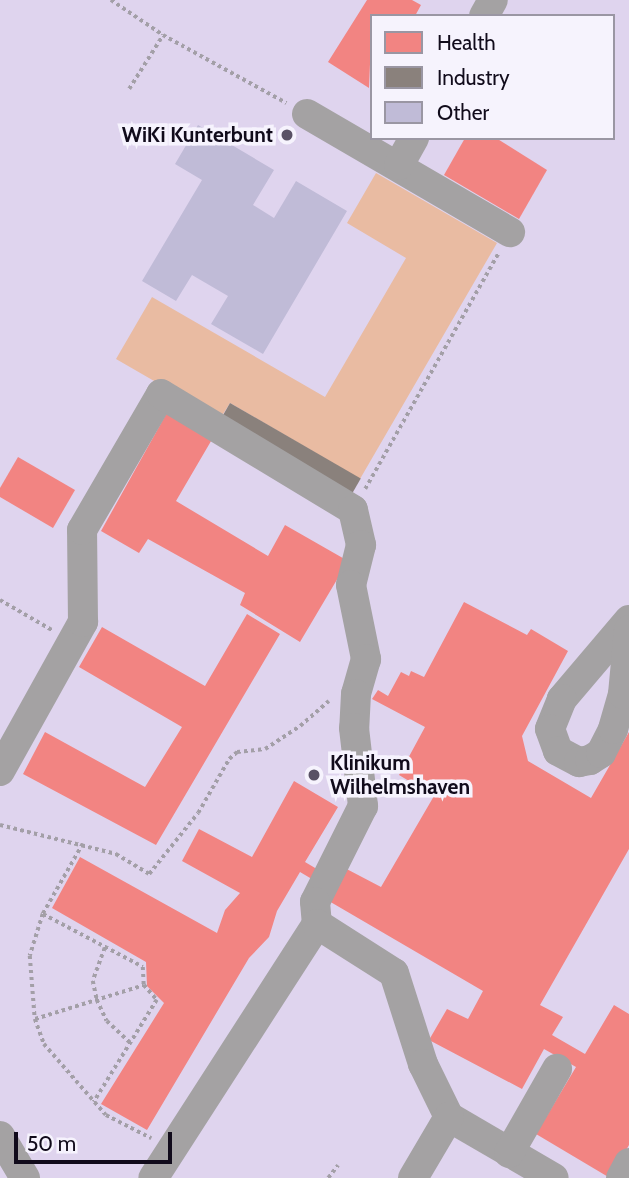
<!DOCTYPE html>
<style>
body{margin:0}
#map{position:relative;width:629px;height:1178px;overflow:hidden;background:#dfd4ee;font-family:Cabin,sans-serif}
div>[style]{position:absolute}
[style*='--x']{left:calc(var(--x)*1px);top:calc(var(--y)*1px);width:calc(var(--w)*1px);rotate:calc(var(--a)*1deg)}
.green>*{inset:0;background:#e9bba2}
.health>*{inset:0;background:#f28482}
.industry>*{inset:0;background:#8a817c;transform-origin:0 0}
.building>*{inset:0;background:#c0bbd7}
.path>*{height:3.5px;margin-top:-1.75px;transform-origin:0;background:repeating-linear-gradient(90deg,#a39fa7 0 3.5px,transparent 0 7px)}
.minor>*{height:30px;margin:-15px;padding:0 15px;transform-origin:15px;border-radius:15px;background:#a4a2a3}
.dots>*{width:19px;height:19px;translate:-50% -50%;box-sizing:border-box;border:4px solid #f6f3fd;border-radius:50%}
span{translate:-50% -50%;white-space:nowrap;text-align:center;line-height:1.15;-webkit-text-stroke:7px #f6f3fd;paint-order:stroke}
.poi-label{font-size:21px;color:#110b1b;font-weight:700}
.right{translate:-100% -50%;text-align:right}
.left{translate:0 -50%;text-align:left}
.legend{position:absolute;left:370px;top:14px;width:245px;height:126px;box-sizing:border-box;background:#f6f3fd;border:2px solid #9a96a3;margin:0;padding:9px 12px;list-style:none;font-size:21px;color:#110b1b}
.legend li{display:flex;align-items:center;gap:14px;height:35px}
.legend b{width:35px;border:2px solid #9a96a3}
.scale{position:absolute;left:14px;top:1132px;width:158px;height:32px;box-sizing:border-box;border:4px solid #110b1b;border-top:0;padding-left:9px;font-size:21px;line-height:24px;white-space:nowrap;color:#110b1b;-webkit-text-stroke:5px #f6f3fd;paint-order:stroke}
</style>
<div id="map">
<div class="green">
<div style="clip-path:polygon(376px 173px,497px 243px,360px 479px,230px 403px,220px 419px,116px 359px,152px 297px,325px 397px,406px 258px,347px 223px)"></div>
</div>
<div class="health">
<div style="clip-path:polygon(367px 0,412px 0,421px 5px,415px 16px,372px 16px,369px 88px,328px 62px)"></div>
<div style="clip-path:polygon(465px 138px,496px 138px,547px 170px,519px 219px,444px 175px)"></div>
<div style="clip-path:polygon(169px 409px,214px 436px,176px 501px,268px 556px,285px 525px,348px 561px,300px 642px,240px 605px,245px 593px,148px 539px,139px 553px,101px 531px)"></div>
<div style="clip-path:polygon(18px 457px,75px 490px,53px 528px,0 497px,0 488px)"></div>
<div style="clip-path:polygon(464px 602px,527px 635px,531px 629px,568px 651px,522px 736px,528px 761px,591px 798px,629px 732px,629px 849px,540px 1005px,563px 1017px,552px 1035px,585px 1054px,614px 1005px,629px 1014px,629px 1145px,610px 1178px,536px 1134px,576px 1067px,544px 1049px,522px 1089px,429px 1040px,447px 1009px,468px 1019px,483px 991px,322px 897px,327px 888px,300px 872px,277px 911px,269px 937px,249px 958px,147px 1130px,101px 1104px,164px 1003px,147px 986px,146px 962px,52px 908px,80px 857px,217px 933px,225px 910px,240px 893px,182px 861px,199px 829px,252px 857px,294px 781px,338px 807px,305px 862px,332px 878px,339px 865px,381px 887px,434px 796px,399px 775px,425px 727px,372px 699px,378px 690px,388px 696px,401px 672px,409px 676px,411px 671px,424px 677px)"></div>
<div style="clip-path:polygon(247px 614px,280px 634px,156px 845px,23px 774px,45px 732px,145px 787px,182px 727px,79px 667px,102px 627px,205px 686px)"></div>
</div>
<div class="industry">
<div style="left:230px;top:403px;width:151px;height:19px;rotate:30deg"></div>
</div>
<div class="building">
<div style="clip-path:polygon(198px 125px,274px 170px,253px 205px,274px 218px,296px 181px,347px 211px,263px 354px,211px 324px,228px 296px,192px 275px,176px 301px,142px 281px,202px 180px,175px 164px)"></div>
</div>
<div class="path">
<div style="--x:111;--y:0;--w:63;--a:33.9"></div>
<div style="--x:129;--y:89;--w:64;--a:-57.8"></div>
<div style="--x:163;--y:35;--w:141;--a:28.9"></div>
<div style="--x:365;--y:489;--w:272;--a:-60.5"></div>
<div style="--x:0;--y:600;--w:60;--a:30"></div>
<div style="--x:0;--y:825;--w:120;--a:14"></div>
<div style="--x:116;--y:854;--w:39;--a:31"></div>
<div style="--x:149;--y:874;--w:78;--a:-51.2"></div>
<div style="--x:198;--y:813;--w:62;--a:-60.1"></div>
<div style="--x:229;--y:759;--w:11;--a:-41"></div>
<div style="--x:237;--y:752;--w:28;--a:-6"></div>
<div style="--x:265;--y:749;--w:42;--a:-33.3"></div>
<div style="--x:300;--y:726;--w:38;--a:-41"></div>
<div style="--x:83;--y:844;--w:81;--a:119.7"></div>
<div style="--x:43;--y:914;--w:44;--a:107.2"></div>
<div style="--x:30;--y:956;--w:63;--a:85.5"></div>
<div style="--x:35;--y:1019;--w:27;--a:70"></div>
<div style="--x:44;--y:1044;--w:94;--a:48.9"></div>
<div style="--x:106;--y:1115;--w:51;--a:27.1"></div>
<div style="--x:43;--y:914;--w:113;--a:27.9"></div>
<div style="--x:143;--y:967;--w:18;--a:87"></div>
<div style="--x:144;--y:985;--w:20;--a:49"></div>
<div style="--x:157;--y:1000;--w:120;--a:121.7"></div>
<div style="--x:105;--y:948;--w:35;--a:110"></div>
<div style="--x:93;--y:981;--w:19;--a:78"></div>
<div style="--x:97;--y:1000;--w:23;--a:65"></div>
<div style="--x:107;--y:1021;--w:33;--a:43"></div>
<div style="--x:35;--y:1019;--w:114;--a:-17.3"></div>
<div style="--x:328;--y:1178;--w:16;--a:-52"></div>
</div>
<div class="minor">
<div style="--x:484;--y:16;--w:18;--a:-61"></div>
<div style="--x:307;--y:114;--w:235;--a:30.2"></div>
<div style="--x:399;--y:165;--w:31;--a:-61"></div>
<div style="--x:629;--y:620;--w:104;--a:130.3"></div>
<div style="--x:562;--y:699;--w:32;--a:112"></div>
<div style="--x:550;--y:729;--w:23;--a:70"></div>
<div style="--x:558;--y:751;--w:24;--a:28"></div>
<div style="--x:579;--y:762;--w:11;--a:-10"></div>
<div style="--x:590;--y:760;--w:13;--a:-32"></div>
<div style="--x:601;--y:753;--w:27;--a:-63"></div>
<div style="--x:613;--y:729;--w:36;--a:-74"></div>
<div style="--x:623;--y:694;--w:64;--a:-84.6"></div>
<div style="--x:0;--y:771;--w:171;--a:-60.9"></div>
<div style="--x:83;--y:622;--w:92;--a:-90.6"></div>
<div style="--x:82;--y:530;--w:157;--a:-59.8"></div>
<div style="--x:161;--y:394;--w:224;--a:31.1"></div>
<div style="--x:353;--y:510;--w:36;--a:77"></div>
<div style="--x:361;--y:545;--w:41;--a:104"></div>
<div style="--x:351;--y:585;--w:76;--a:78.5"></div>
<div style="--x:366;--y:659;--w:36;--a:106"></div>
<div style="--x:356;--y:694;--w:34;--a:93"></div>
<div style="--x:354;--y:728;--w:79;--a:83.4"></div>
<div style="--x:363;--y:806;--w:107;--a:116.6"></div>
<div style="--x:315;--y:902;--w:22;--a:85"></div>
<div style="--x:317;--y:924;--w:302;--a:122.8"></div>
<div style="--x:317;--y:924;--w:91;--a:32.5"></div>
<div style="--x:394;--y:973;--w:96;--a:72.3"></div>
<div style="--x:423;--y:1064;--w:59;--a:63.9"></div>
<div style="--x:449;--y:1117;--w:121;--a:30.2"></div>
<div style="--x:0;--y:1136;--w:49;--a:59.2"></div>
<div style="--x:509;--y:1153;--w:97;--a:-60.3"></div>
<div style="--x:413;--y:1178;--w:71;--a:-59.5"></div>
<div style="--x:621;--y:1178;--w:17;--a:-62"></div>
</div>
<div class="dots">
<div style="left:287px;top:135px;background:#595165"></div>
<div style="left:314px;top:775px;background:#595165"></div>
</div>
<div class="poi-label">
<span class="right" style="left:273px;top:135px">WiKi Kunterbunt</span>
<span class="left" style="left:330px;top:775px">Klinikum<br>Wilhelmshaven</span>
</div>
<ul class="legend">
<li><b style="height:19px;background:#f28482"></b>Health</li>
<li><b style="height:19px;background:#8a817c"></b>Industry</li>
<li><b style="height:19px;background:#c0bbd7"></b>Other</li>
</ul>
<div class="scale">50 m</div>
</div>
